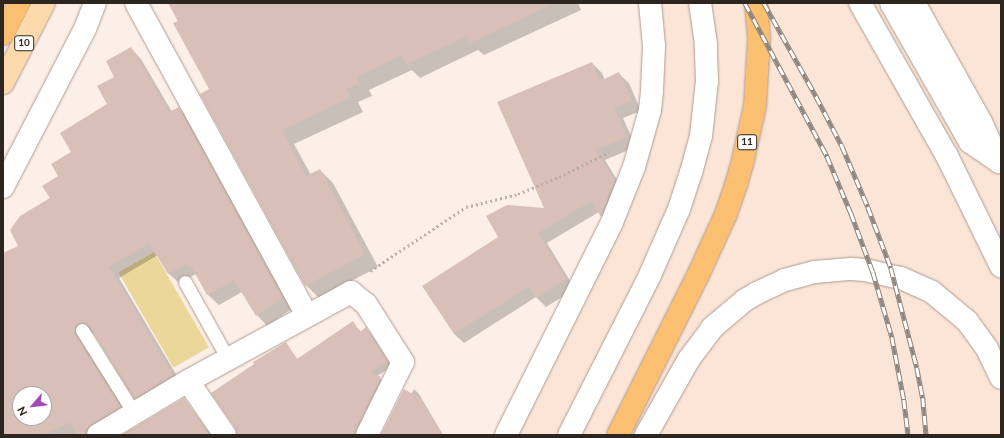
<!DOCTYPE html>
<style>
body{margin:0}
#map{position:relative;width:1004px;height:438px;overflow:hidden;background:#fcefe8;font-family:Lato,sans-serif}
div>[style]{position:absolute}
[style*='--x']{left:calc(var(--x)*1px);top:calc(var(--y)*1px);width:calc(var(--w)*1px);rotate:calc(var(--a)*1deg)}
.built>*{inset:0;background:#fbe5d7}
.green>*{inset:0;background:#ebd79a;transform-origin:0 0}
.shadow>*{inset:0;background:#0003}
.building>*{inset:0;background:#d8c0b9}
.path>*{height:2.5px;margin-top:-1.25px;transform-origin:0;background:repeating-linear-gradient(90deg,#baaea8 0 2px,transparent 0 5px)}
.roads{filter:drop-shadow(0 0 1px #af9b8f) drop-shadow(0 0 1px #af9b8f)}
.service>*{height:13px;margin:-6.5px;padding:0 6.5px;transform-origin:6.5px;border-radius:6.5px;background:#fff}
.minor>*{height:22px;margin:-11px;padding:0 11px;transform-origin:11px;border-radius:11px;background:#fff}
.tertiary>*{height:22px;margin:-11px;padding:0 11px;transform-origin:11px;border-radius:11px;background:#fff}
.primary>*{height:22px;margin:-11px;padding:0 11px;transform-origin:11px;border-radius:11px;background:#fcd9aa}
.motorway>*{height:22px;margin:-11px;padding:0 11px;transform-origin:11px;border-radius:11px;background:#fabf71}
.rail>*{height:4.5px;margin-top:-2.25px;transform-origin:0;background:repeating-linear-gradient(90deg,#fff 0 9px,#8f857f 0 18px);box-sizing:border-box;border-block:1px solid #8f857f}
span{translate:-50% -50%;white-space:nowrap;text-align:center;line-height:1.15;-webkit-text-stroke:3px #fff;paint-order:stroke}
.shield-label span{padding:1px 3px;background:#fff;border:1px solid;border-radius:3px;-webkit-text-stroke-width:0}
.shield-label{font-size:10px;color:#2d2520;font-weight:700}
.frame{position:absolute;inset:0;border:4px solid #2d2520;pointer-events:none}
.north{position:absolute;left:12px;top:386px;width:40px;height:40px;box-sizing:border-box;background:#fff;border:1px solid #aba8a6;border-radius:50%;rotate:242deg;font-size:11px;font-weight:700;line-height:16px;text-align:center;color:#2d2520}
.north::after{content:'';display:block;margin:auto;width:14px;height:18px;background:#a149b5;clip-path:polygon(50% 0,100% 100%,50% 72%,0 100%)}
</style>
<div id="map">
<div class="built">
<div style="clip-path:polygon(660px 3px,1001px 3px,1001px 435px,514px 435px,662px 92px,664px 62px,664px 30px)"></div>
</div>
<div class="green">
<div style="left:154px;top:252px;width:110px;height:41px;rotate:60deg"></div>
</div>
<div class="shadow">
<div style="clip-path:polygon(169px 3px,578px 3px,581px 10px,484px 55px,478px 50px,420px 78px,412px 70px,369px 90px,372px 96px,358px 102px,363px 112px,294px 144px,311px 175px,320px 170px,333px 183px,378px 267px,319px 298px,306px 285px)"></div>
<div style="clip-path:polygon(evenodd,131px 48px,141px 59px,172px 112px,178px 108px,189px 118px,293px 308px,267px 326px,257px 315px,242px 292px,219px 305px,208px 295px,196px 274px,179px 283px,168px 273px,158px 255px,119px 278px,183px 386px,146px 408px,135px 398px,95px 333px,89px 333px,130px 417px,92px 435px,3px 435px,3px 254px,19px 247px,51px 198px,59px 176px,72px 152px,108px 104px,115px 77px,131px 48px,20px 394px,44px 394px,44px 418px,20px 418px,20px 394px)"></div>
<div style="clip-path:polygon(592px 63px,602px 73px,605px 80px,619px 74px,629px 83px,641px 111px,623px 118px,636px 147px,605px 160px,624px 191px,610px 225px,599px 212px,547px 243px,575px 289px,546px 307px,536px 297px,464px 343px,454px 334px,546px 209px)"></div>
<div style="clip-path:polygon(352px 322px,361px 332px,366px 329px,371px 334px,392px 367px,377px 376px,386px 384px,359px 435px,238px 435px,285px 343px,298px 360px)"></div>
<div style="clip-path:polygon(414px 389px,419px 394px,443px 435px,391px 435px)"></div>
<div style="clip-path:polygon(186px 401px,211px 435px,136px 435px)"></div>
</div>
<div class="building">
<div style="clip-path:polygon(168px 3px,554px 3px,470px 43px,467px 36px,406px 65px,401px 55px,356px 77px,359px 83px,346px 89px,350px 98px,282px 130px,306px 176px,320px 169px,365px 254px,305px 286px,200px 94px,209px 89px,173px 23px,178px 21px)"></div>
<div style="clip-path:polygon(evenodd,131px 47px,169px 112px,179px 107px,283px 297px,256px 316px,234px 280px,207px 295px,191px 266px,189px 267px,187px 263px,168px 274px,149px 243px,109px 267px,173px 375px,134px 399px,89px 326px,85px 323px,78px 323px,75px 327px,75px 334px,121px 407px,91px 425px,87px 429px,86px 435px,77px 435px,70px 422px,44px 435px,3px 435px,3px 253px,18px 246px,10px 230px,20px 216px,50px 198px,42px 186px,58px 176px,51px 164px,71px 152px,60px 133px,107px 104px,97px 86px,114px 77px,106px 61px,131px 47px,20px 394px,44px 394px,44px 418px,20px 418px,20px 394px)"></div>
<div style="clip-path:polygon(592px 62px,600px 81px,619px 72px,632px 101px,614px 108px,627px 137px,596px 150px,615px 181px,610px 190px,601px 217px,591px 201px,538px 233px,566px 279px,536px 298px,529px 286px,454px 334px,422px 286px,498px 237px,486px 216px,507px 205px,544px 208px,497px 102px)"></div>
<div style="clip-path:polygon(353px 321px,360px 332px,366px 327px,387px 361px,370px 372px,381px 377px,355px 435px,237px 435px,235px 428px,211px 393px,254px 364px,253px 362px,286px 342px,297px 359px)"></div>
<div style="clip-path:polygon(404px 389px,420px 398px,442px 435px,381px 435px)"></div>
<div style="clip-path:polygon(184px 398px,210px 435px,122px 435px)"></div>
</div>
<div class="path">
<div style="--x:370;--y:271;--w:115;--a:-33.7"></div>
<div style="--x:466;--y:207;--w:54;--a:-14"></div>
<div style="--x:518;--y:194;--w:44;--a:-22.5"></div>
<div style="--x:559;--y:177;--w:56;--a:-26.6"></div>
</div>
<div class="roads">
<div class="service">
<div style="--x:185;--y:282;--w:88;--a:60.8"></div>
<div style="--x:82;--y:330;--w:98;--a:57.9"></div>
</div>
<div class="minor">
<div style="--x:136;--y:3;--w:356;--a:61.3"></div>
<div style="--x:3;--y:187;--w:178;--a:-62.6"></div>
<div style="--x:85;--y:29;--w:28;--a:-69"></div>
<div style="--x:188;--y:381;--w:65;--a:55.6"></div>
<div style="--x:98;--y:435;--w:105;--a:-31"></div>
<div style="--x:188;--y:381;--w:186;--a:-28.6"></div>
<div style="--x:351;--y:292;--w:19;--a:39"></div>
<div style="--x:366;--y:304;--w:69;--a:57.5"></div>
<div style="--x:403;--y:362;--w:81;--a:116.3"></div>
<div style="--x:506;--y:435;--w:238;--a:-63.5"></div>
<div style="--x:612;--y:222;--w:59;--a:-68.2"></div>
<div style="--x:634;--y:167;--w:59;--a:-74.3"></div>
<div style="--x:650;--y:110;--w:20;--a:-84"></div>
<div style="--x:652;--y:90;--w:44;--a:-87.4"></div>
<div style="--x:654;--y:46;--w:43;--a:-95.3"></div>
</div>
<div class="tertiary">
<div style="--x:860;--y:3;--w:176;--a:60.4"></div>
<div style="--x:947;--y:156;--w:123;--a:63.9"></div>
<div style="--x:891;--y:3;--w:160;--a:60.4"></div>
<div style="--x:970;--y:142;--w:34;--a:34"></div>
<div style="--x:914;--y:3;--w:137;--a:60.6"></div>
<div style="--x:981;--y:122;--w:44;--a:65.8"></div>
<div style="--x:569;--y:435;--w:179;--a:-63.1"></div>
<div style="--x:650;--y:275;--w:72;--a:-66.3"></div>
<div style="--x:679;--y:209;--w:38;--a:-72"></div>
<div style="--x:691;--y:173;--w:38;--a:-75"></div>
<div style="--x:701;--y:136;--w:55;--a:-83.8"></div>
<div style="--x:707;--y:81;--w:37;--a:-92"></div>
<div style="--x:706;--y:44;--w:41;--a:-98.3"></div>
<div style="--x:646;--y:435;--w:87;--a:-60.5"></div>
<div style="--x:689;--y:359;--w:39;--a:-53"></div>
<div style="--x:712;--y:328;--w:43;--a:-40.3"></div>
<div style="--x:745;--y:300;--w:14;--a:-30"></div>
<div style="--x:757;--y:293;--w:31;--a:-25"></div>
<div style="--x:785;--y:280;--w:31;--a:-15"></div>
<div style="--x:815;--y:272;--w:36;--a:-5"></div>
<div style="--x:851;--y:269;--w:14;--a:4"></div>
<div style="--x:865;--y:270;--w:37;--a:13"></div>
<div style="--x:901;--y:278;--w:34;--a:24"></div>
<div style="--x:932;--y:292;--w:45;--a:39.6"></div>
<div style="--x:967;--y:321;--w:34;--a:54"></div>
<div style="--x:987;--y:349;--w:32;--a:64"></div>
</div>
<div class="primary">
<div style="--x:3;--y:83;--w:90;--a:-62.9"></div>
</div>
<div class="motorway">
<div style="--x:3;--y:34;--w:35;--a:-63"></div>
<div style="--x:618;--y:435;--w:181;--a:-63.4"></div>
<div style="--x:699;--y:273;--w:65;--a:-65.4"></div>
<div style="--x:726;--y:214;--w:31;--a:-71"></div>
<div style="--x:736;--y:185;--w:26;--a:-74"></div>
<div style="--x:743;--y:160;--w:55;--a:-77.5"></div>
<div style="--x:755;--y:106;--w:68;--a:-86.6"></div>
<div style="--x:759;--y:38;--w:35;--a:-95"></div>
</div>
</div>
<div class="rail">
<div style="--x:745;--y:3;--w:174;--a:61.8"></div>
<div style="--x:827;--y:156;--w:62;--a:67.2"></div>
<div style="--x:851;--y:213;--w:63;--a:69.6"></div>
<div style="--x:873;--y:272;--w:68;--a:73.7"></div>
<div style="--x:892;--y:337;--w:64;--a:79.2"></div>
<div style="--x:904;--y:400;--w:35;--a:83"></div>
<div style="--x:764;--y:3;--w:107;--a:60.8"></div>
<div style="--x:816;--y:96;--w:56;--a:62.5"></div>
<div style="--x:842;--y:146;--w:66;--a:66.9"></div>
<div style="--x:868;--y:207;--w:65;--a:69.3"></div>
<div style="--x:891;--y:268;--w:103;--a:75.4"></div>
<div style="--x:917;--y:368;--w:31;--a:79"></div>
<div style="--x:923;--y:398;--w:37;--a:85"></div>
</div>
<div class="shield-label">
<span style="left:24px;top:43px">10</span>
<span style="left:747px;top:142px">11</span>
</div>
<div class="frame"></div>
<div class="north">N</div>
</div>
